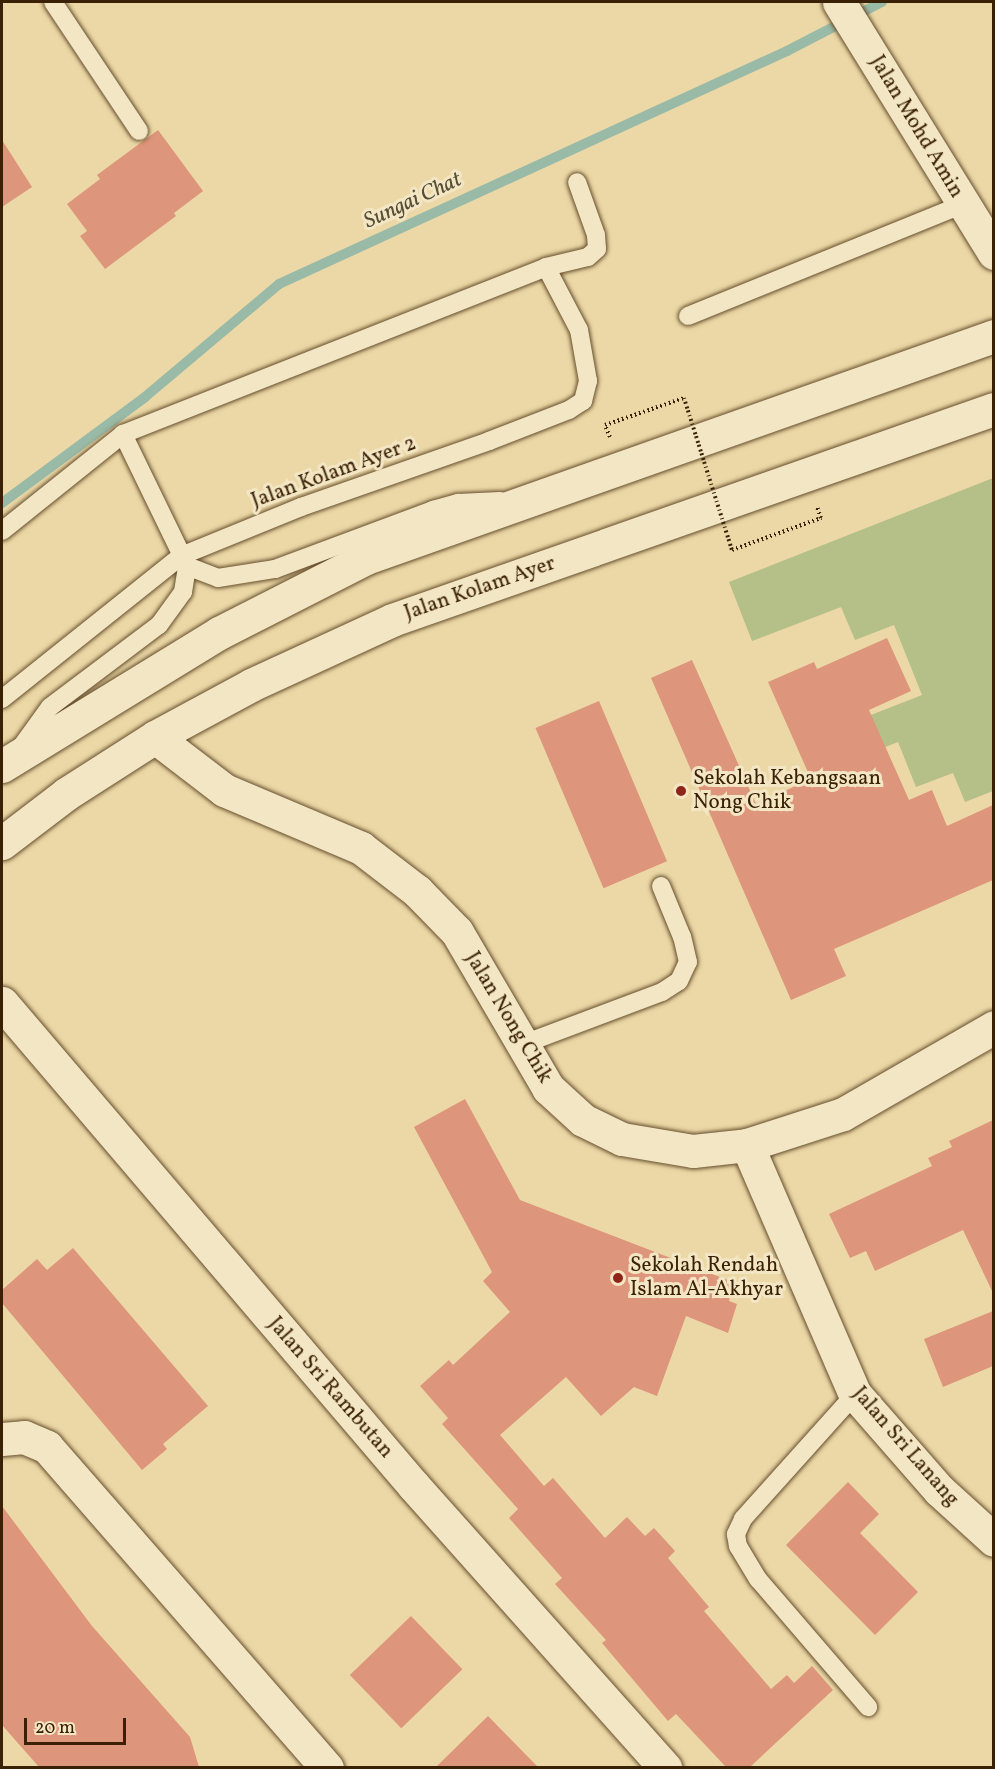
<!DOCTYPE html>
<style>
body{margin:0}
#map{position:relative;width:995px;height:1769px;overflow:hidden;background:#ecd8a6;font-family:Vollkorn,serif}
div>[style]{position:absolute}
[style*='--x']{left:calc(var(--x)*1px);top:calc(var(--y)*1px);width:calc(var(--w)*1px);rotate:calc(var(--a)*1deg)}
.green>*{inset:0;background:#b5bf88}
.stream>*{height:10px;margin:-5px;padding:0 5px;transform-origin:5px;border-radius:5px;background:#99baa6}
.building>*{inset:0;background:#dd957b;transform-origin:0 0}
.path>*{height:4px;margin-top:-2px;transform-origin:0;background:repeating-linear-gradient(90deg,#3a2005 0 1.5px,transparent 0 4.5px)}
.roads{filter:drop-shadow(0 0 2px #664e2d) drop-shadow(0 0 2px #664e2d)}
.service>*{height:18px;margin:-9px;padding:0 9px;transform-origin:9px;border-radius:9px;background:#f3e6c5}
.minor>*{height:33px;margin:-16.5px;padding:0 16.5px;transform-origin:16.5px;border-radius:16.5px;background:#f3e6c5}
.secondary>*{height:33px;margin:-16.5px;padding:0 16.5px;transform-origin:16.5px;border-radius:16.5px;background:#f3e6c5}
.path-bridge>*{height:4px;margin-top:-2px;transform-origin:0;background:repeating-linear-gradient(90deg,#3a2005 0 1.5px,transparent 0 4.5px)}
.dots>*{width:16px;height:16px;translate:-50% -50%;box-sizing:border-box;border:3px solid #f3e6c5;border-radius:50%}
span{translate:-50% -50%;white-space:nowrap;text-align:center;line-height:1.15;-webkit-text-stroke:6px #f3e6c5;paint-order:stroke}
.street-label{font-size:21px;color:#3a2005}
.poi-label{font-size:21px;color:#3a2005}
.left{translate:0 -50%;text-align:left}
.water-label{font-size:22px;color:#564e35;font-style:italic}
.frame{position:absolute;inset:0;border:3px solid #3a2005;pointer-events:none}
.scale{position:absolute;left:24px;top:1718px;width:102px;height:27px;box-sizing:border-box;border:3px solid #3a2005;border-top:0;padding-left:8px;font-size:18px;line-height:21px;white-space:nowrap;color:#3a2005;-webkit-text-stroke:4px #f3e6c5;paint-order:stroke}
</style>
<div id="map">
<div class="green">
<div style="clip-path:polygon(993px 478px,993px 791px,965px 802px,953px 773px,916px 787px,898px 742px,865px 755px,853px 722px,922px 695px,894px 625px,855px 640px,841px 607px,752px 641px,729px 582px)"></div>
</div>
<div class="stream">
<div style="--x:2;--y:503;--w:178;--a:-36.5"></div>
<div style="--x:145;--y:397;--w:175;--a:-40.1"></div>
<div style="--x:279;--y:284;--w:559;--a:-24.64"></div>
<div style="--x:787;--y:51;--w:107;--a:-27.3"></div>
</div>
<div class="building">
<div style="clip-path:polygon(158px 130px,203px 191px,174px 213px,176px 216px,105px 269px,80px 236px,87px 231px,67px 204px,100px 179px,97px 175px)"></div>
<div style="clip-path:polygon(2px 140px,32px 187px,2px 207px)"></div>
<div style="clip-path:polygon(887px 638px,911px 691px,869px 710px,909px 800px,932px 790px,947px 826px,993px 805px,993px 880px,834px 949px,846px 976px,791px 1000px,651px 678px,692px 660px,756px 804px,811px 779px,768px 682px,814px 662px,817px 669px)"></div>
<div style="left:599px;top:701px;width:174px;height:69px;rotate:67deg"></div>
<div style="clip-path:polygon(465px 1099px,520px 1200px,733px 1282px,729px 1301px,737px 1304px,728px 1333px,686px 1316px,657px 1396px,634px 1387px,601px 1416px,566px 1377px,500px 1435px,544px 1486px,553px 1478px,605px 1538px,627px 1517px,645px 1536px,654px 1528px,675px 1551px,668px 1558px,709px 1607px,704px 1611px,771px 1689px,787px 1675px,794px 1683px,812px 1666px,833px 1690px,750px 1767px,726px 1767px,676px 1714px,668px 1721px,602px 1643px,606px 1640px,555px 1584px,562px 1578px,509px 1518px,518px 1509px,442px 1424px,448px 1418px,420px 1386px,449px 1360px,453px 1365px,510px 1312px,483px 1281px,492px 1272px,414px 1127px)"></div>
<div style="clip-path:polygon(993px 1120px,993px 1293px,963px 1230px,875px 1271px,866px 1251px,850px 1258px,829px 1214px,932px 1166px,928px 1158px,952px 1147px,949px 1141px)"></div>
<div style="clip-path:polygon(73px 1248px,208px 1406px,163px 1444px,167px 1449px,142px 1470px,2px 1303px,2px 1290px,37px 1259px,47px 1270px)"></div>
<div style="clip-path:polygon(993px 1311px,993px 1366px,943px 1387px,924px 1339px)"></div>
<div style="clip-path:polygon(848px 1482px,879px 1514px,860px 1533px,918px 1592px,875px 1635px,786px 1545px)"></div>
<div style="clip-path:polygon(2px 1506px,92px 1626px,190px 1737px,199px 1767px,39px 1767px,2px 1725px)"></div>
<div style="left:411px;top:1616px;width:74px;height:85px;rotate:46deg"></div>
<div style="clip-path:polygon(488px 1716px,538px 1767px,436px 1767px)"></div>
</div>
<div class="path">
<div style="--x:610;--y:437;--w:13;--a:-113"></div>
<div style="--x:605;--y:425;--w:83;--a:-18.9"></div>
<div style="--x:732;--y:550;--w:95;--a:-19.8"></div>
<div style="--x:821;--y:518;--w:12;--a:-110"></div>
</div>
<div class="roads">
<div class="service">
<div style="--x:53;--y:2;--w:155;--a:56.3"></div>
<div style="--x:688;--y:316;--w:296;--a:-22.1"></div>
<div style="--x:2;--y:531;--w:155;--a:-38.7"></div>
<div style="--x:123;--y:434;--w:455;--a:-21.5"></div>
<div style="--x:546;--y:267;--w:43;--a:-13.4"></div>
<div style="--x:588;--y:257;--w:12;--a:-42"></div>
<div style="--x:597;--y:249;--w:14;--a:-94"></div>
<div style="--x:596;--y:235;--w:56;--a:-109.7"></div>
<div style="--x:187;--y:566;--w:33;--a:21"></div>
<div style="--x:218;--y:578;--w:58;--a:-9"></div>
<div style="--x:275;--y:569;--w:169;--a:-20.5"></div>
<div style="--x:433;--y:510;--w:26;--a:-16"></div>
<div style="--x:458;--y:503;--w:42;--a:-2.7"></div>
<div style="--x:2;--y:699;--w:229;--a:-38.6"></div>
<div style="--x:181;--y:556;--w:130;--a:-22.2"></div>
<div style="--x:301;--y:507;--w:199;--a:-19.3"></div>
<div style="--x:489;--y:441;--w:86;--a:-21.2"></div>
<div style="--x:569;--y:410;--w:17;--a:-33"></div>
<div style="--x:583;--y:401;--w:21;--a:-76"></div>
<div style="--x:588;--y:381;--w:52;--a:-100"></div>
<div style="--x:579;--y:330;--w:71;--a:-117.6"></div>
<div style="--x:21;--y:747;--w:49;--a:-54.1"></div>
<div style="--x:50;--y:707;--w:136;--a:-37"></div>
<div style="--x:159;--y:625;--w:41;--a:-54"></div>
<div style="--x:183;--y:592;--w:26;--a:-81"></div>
<div style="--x:187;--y:566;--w:147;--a:-115.9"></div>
<div style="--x:521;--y:1045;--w:151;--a:-20.6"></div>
<div style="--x:662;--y:992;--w:20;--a:-33"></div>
<div style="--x:679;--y:981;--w:21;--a:-65"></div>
<div style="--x:688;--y:962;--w:26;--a:-103"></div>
<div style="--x:682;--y:937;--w:55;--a:-112.4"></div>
<div style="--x:855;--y:1394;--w:168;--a:131.9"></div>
<div style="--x:743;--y:1519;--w:17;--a:115"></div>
<div style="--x:736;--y:1534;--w:12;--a:81"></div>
<div style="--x:738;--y:1546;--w:39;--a:59"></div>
<div style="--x:758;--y:1579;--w:169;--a:49.3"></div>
</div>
<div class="minor">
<div style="--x:839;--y:2;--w:295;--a:58.3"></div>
<div style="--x:155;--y:737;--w:87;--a:37.5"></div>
<div style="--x:224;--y:790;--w:149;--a:22.9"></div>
<div style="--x:361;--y:848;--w:71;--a:37.5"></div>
<div style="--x:417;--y:891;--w:57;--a:45.7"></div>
<div style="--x:457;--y:932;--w:181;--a:59.7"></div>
<div style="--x:548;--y:1088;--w:47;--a:42.4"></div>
<div style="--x:583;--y:1120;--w:43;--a:26"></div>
<div style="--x:622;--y:1139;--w:72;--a:9.6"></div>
<div style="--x:693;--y:1151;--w:54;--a:-6.3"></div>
<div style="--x:747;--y:1145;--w:101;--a:-17.9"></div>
<div style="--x:843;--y:1114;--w:174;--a:-29.9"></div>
<div style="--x:2;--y:1003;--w:635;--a:49.54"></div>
<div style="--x:414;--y:1486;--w:378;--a:48.3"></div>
<div style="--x:747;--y:1145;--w:271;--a:66.6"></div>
<div style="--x:855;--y:1394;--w:128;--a:48.8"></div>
<div style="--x:939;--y:1490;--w:74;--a:42.3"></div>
<div style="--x:2;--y:1439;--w:22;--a:-5"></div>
<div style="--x:24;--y:1437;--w:25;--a:23"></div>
<div style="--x:47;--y:1447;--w:426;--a:48.9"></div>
</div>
<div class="secondary">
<div style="--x:2;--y:766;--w:255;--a:-31.5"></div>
<div style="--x:219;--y:633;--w:165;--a:-27"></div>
<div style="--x:366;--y:558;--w:666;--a:-19.47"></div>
<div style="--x:2;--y:843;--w:81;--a:-37.4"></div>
<div style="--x:66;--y:794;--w:106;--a:-32.6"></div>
<div style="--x:155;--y:737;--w:109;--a:-28.4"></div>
<div style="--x:251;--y:685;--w:155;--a:-24.7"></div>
<div style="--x:392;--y:620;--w:638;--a:-19.32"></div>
</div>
</div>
<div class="path-bridge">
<div style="--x:684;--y:398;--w:159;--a:72.5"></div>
</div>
<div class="dots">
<div style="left:681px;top:791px;background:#8f2418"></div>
<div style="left:618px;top:1278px;background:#8f2418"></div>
</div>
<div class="street-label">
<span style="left:916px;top:127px;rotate:59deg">Jalan Mohd Amin</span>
<span style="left:334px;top:473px;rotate:-20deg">Jalan Kolam Ayer 2</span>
<span style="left:480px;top:589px;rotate:-19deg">Jalan Kolam Ayer</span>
<span style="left:508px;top:1018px;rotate:59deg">Jalan Nong Chik</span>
<span style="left:330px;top:1388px;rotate:49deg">Jalan Sri Rambutan</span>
<span style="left:905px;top:1447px;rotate:49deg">Jalan Sri Lanang</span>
</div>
<div class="poi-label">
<span class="left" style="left:693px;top:791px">Sekolah Kebangsaan<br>Nong Chik</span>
<span class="left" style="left:630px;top:1278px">Sekolah Rendah<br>Islam Al-Akhyar</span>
</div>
<div class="water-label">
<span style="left:413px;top:201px;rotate:-25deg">Sungai Chat</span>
</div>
<div class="frame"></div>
<div class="scale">20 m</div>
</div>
